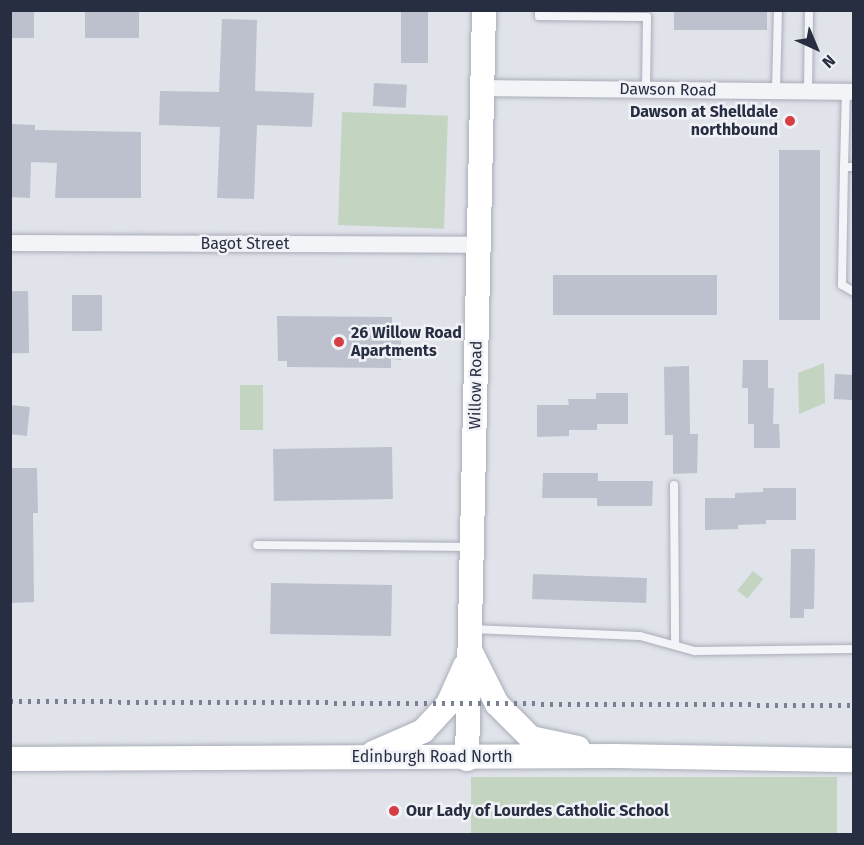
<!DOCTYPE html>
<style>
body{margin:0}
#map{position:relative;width:864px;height:845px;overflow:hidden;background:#e0e3ea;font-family:"Fira Sans",sans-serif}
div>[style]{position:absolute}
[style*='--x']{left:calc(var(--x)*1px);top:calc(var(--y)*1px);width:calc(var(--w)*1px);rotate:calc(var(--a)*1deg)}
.green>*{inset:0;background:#c3d4c1;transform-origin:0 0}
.building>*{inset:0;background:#bdc1cd;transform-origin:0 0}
.roads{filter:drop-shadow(0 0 2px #a9adb8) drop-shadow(0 0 2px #a9adb8)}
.lane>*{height:8px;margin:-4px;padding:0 4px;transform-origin:4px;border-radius:4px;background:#f3f4f8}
.street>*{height:16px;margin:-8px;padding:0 8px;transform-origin:8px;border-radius:8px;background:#f3f4f8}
.secondary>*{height:24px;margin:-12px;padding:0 12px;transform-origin:12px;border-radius:12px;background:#fff}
.rail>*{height:4.5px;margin-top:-2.25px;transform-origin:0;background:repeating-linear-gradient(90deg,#788094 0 3px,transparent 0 9px)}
.dots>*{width:16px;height:16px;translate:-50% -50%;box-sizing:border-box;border:3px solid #f0f2f7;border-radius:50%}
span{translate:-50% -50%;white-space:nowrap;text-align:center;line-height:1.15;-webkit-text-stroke:5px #f0f2f7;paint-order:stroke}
.street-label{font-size:16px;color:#282e42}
.poi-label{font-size:16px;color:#282e42;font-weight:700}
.right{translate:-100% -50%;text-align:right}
.left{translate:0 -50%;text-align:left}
.frame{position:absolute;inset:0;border:12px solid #282e42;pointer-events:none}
.north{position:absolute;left:786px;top:18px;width:60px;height:60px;-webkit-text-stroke:4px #f0f2f7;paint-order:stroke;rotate:136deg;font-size:16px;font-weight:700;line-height:24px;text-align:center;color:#282e42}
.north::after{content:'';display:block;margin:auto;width:21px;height:27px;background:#282e42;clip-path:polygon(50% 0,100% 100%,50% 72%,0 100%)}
</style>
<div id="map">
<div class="green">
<div style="left:342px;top:112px;width:106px;height:113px;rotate:2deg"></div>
<div style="clip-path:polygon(824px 363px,825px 403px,799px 414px,798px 373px)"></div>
<div style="left:240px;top:385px;width:23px;height:45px"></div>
<div style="left:753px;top:571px;width:13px;height:25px;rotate:39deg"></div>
<div style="left:471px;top:777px;width:366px;height:57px"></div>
</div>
<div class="building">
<div style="left:10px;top:10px;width:24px;height:28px"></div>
<div style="left:85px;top:10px;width:54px;height:28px"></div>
<div style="left:401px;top:10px;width:27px;height:53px"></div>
<div style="left:674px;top:10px;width:93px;height:20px"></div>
<div style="clip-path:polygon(222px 19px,257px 20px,255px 91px,314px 93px,312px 127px,257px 125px,254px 199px,217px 198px,220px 127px,159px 125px,160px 91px,219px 92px)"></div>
<div style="left:374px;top:83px;width:33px;height:23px;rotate:3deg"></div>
<div style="clip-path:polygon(10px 124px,35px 125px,35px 130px,141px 132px,141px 198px,55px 198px,57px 163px,31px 162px,30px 198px,10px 197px)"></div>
<div style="left:779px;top:150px;width:41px;height:170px"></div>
<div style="left:553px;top:275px;width:164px;height:40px"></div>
<div style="left:28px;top:291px;width:62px;height:18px;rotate:89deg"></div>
<div style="left:72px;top:295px;width:30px;height:36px"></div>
<div style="clip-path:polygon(277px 316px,392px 317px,392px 325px,401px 325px,401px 360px,391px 359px,391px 368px,287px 367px,287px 361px,278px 361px)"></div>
<div style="clip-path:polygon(743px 360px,768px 360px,768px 388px,774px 388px,773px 424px,779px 424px,780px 448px,754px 448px,754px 424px,748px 424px,748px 388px,742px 388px)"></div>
<div style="clip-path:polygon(689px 366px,690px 434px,698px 434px,697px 473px,673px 474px,673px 435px,665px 435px,664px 367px)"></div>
<div style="left:835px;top:374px;width:19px;height:25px;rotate:3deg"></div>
<div style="clip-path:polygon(596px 393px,628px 393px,628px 424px,597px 424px,597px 430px,569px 430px,569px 436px,537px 437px,537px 405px,569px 405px,568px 399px,596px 399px)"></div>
<div style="left:10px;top:405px;width:20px;height:29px;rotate:6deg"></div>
<div style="left:392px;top:447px;width:52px;height:119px;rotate:89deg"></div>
<div style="clip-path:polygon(10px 468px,37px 468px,38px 513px,33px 513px,34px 602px,10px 603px)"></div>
<div style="clip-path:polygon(543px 473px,598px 473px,598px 481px,653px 481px,652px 506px,597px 506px,597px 498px,542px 498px)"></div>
<div style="clip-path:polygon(763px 488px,796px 488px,796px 520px,766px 520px,766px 524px,738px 525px,738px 529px,705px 530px,705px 498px,735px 498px,735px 493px,763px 492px)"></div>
<div style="clip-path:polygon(791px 549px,815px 549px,814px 609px,804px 609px,804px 618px,790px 618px)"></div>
<div style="left:533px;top:574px;width:114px;height:25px;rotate:2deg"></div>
<div style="left:271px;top:583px;width:121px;height:51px;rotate:1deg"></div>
</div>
<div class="roads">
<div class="lane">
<div style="--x:539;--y:10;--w:6;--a:90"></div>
<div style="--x:539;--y:16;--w:108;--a:0.5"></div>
<div style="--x:647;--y:17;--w:72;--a:90.8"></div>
<div style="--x:776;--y:91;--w:81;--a:-88.6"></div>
<div style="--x:808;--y:91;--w:81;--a:-89.3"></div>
<div style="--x:844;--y:167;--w:75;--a:-88.5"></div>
<div style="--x:854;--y:167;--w:10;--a:180"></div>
<div style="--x:844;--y:167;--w:118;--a:91"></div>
<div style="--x:842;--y:285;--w:14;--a:30"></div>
<div style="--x:674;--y:485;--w:160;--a:89.6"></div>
<div style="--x:257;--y:545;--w:213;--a:0.5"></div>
<div style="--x:472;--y:629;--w:168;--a:2.4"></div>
<div style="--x:640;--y:636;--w:57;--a:15.3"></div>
<div style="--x:695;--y:651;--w:158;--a:-0.7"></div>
</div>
<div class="street">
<div style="--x:483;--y:88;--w:371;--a:0.6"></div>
<div style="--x:10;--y:243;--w:469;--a:0.2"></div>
</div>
<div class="secondary">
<div style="--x:472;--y:654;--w:56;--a:63.4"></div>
<div style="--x:497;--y:704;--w:48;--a:45"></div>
<div style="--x:531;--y:738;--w:48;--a:12"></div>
<div style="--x:373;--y:753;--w:55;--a:-23.7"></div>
<div style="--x:423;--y:731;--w:37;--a:-47"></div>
<div style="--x:448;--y:704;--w:42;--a:-65.9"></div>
<div style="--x:10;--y:759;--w:605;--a:-0.28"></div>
<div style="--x:615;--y:756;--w:239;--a:1"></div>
<div style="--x:467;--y:759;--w:749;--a:-88.7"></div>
</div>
</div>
<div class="rail">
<div style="--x:10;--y:701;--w:844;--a:0.27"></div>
</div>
<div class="dots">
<div style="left:790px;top:121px;background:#d53e44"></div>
<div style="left:339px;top:342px;background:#d53e44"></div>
<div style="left:394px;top:811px;background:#d53e44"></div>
</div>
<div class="street-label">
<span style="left:668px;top:90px;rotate:1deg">Dawson Road</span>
<span style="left:245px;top:244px">Bagot Street</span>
<span style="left:476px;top:385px;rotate:-89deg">Willow Road</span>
<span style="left:432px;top:757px">Edinburgh Road North</span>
</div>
<div class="poi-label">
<span class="right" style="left:778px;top:121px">Dawson at Shelldale<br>northbound</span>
<span class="left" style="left:351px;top:342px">26 Willow Road<br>Apartments</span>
<span class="left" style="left:406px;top:811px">Our Lady of Lourdes Catholic School</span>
</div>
<div class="frame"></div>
<div class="north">N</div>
</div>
